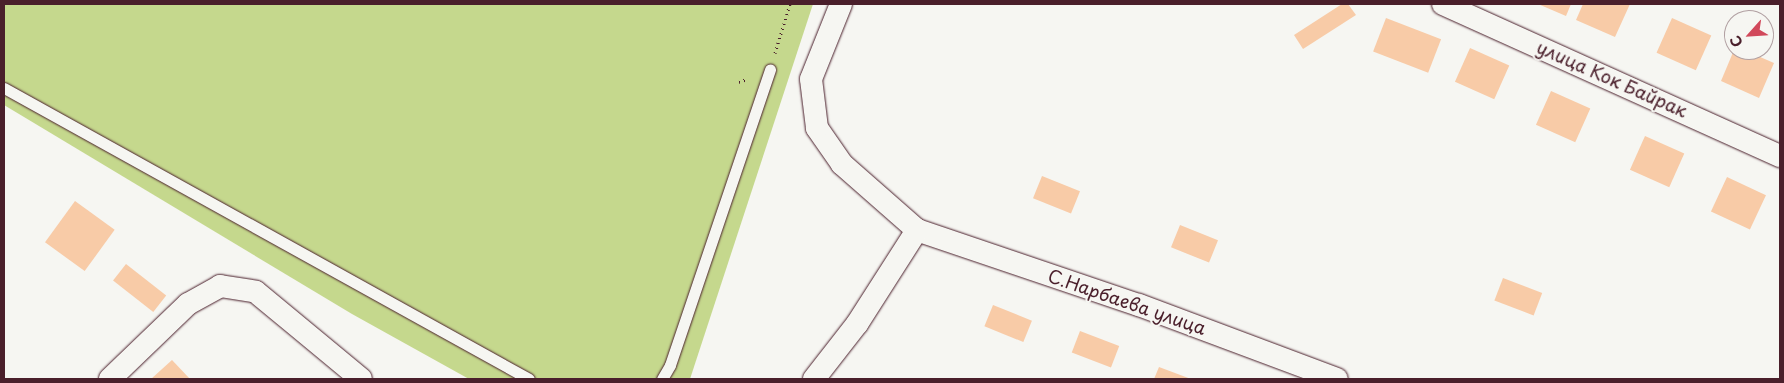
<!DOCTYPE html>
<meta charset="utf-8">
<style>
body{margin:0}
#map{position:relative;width:1784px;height:383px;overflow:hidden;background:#f6f6f2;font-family:"Playpen Sans",sans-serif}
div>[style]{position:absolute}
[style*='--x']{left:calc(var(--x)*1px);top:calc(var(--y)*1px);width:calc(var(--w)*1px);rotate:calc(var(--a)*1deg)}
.green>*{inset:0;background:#c5d88d}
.building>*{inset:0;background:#f8cba7;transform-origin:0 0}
.path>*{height:3px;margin-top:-1.5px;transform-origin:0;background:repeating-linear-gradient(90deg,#4a1f2b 0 1px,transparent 0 5px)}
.roads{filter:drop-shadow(0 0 1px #4a1f2b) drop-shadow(0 0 1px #4a1f2b)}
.lane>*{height:11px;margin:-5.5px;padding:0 5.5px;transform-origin:5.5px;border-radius:5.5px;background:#f6f6f2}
.street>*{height:22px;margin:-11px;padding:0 11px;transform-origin:11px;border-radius:11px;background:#f6f6f2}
span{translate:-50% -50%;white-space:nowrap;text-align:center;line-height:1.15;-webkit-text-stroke:4px #f6f6f2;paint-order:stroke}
.street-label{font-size:18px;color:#4a1f2b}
.frame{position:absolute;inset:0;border:5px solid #4a1f2b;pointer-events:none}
.north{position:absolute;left:1724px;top:10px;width:50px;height:50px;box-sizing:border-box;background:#f6f6f2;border:1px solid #b1a0a2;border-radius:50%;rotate:244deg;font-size:14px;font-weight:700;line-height:20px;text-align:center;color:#4a1f2b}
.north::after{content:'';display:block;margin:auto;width:18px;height:22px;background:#d1495b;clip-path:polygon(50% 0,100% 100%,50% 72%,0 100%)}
</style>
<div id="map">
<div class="green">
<div style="clip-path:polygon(4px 4px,813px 4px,690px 379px,469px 379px,352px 314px,4px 105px)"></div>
</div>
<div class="building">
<div style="clip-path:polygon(1342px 4px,1348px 4px,1356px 15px,1303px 49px,1294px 35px)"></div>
<div style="clip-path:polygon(1538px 4px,1571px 4px,1566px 16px)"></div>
<div style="clip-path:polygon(1583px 4px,1630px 4px,1615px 37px,1576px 20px)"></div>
<div style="left:1386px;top:18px;width:59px;height:36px;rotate:21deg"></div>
<div style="left:1672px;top:18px;width:43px;height:38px;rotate:24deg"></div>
<div style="left:1470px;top:48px;width:43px;height:37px;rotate:24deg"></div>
<div style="clip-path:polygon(1734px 50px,1744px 50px,1774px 63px,1759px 98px,1721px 81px)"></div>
<div style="left:1551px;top:91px;width:43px;height:37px;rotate:24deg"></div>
<div style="left:1645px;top:136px;width:43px;height:37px;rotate:24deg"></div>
<div style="left:1042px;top:176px;width:41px;height:24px;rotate:22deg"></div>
<div style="left:1727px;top:177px;width:43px;height:38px;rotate:25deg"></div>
<div style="left:75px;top:201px;width:49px;height:51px;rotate:36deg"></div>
<div style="left:1180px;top:225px;width:41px;height:24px;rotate:22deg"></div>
<div style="left:126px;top:264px;width:51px;height:21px;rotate:38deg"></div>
<div style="left:1503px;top:278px;width:42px;height:24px;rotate:21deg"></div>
<div style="left:993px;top:305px;width:42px;height:23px;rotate:22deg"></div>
<div style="left:1080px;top:331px;width:42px;height:23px;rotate:21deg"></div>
<div style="clip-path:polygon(172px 360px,190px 379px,151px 379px)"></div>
<div style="clip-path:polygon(1159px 367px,1191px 379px,1154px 379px)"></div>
</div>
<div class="path">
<div style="--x:775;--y:53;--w:51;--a:-73"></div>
<div style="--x:739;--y:82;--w:9;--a:-21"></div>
</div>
<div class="roads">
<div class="lane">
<div style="--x:4;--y:88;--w:600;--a:29"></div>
<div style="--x:662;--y:379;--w:16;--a:-60"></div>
<div style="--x:670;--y:365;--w:312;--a:-71.3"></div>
</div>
<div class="street">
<div style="--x:1443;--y:4;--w:370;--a:24.3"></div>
<div style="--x:917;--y:230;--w:234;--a:18.7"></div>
<div style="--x:1139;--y:305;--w:211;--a:20.5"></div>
<div style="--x:110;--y:379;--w:108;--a:-43.9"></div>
<div style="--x:188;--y:304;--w:37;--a:-29"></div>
<div style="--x:220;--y:286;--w:36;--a:9"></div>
<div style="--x:256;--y:292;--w:136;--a:39.6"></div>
<div style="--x:814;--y:379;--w:70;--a:-52"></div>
<div style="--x:857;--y:324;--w:112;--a:-57.4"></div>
<div style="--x:917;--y:230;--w:100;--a:-138.7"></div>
<div style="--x:842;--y:164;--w:44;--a:-124.8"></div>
<div style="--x:817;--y:128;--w:49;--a:-97"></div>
<div style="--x:811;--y:79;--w:81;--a:-68.2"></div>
</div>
</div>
<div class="street-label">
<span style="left:1612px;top:79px;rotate:24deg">улица Кок Байрак</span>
<span style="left:1127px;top:302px;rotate:19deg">С.Нарбаева улица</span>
</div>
<div class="frame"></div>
<div class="north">С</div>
</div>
